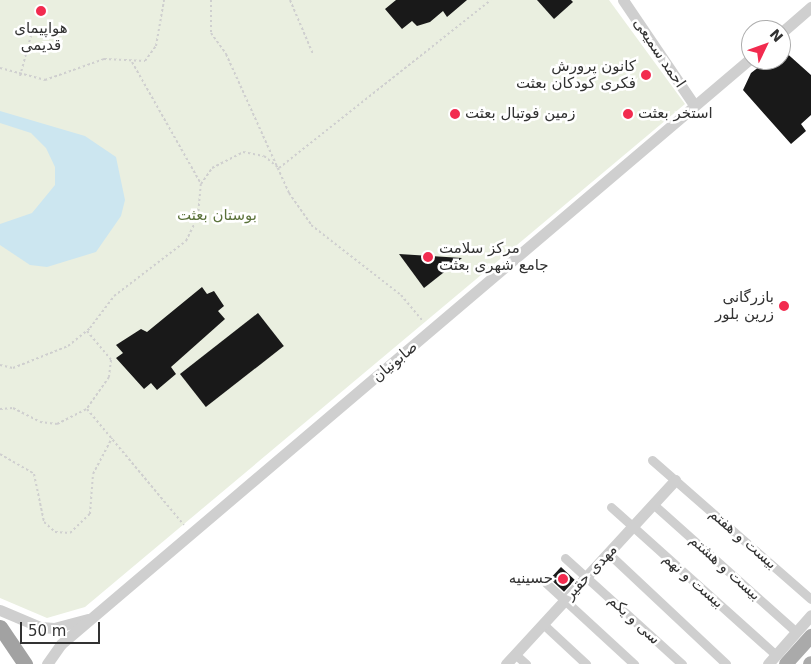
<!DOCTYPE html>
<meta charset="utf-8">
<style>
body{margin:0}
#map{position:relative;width:811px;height:664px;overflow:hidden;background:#fff;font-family:"DejaVu Sans","Noto Sans Arabic",sans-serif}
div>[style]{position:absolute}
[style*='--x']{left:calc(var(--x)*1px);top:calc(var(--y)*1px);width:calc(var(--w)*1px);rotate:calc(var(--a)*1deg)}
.green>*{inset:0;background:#eaefe0}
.water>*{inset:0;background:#cce6f0}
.building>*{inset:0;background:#191919;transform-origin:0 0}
.path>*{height:2px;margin-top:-1px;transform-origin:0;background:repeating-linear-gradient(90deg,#cfcfcf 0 2.5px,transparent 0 5px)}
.minor>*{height:9px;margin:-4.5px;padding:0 4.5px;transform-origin:4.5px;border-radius:4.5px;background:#cfcfcf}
.tertiary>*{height:11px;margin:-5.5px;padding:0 5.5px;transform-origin:5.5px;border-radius:5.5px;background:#cfcfcf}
.primary>*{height:14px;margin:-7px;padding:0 7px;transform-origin:7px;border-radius:7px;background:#aaa}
.trunk>*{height:15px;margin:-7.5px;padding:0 7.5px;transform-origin:7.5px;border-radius:7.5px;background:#a2a2a2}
.dots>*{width:14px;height:14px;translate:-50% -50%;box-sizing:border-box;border:2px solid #fff;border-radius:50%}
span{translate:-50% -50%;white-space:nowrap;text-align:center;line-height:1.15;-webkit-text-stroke:5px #fff;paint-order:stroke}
.poi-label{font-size:15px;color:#323232}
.right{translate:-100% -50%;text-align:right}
.left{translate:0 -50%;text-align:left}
.street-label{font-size:15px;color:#323232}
.park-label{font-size:15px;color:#5b723b}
.north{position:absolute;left:741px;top:20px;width:50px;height:50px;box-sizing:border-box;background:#fff;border:1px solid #adadad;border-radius:50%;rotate:48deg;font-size:14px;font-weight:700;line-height:20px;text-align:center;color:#323232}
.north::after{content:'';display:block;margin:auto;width:18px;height:22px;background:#f22b4f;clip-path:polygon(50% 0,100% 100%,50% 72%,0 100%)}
.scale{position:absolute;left:20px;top:622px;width:80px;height:22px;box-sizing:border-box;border:2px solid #323232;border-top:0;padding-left:6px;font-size:15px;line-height:18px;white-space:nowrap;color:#323232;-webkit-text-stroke:4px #fff;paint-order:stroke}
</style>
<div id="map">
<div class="green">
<div style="clip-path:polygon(0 0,609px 0,685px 104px,85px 607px,47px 618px,0 598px)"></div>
</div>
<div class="water">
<div style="clip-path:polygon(0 111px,85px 136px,116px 157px,125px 200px,121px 216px,96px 252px,47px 267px,30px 265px,0 245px,0 224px,32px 213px,55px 185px,55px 167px,46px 148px,31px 133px,0 123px)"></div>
</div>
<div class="building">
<div style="clip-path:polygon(396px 0,467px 0,447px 17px,443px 11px,430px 22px,417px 26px,412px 21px,402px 29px,385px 9px)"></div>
<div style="clip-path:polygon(537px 0,571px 0,573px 2px,554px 19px)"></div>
<div style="clip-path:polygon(782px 49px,811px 75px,811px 115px,801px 124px,806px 131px,791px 144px,743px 90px,751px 73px,768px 60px,781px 60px)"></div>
<div style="clip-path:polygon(399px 254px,462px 258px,424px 288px)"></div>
<div style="clip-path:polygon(202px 287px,207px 294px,214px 291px,224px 306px,218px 311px,225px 319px,171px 367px,176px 374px,157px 390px,151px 383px,144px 389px,116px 358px,123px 353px,116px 345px,141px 329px,147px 332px)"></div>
<div style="left:258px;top:313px;width:42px;height:99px;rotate:52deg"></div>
<div style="left:561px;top:567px;width:19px;height:16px;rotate:43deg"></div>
</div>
<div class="path">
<div style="--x:211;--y:0;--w:33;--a:90"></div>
<div style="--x:211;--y:33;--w:26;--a:54"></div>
<div style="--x:226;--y:54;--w:153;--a:65.6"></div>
<div style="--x:289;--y:193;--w:39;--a:55"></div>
<div style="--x:311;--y:225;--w:114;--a:37.9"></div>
<div style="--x:401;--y:295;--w:35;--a:50"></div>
<div style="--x:290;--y:0;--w:59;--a:66.9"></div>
<div style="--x:132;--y:62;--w:140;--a:60.5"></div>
<div style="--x:0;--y:68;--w:47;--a:14.9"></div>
<div style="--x:45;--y:80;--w:63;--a:-19.6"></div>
<div style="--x:104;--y:59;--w:41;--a:2.8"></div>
<div style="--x:145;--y:61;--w:19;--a:-54"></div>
<div style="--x:156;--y:46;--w:47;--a:-80.1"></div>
<div style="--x:20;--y:76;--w:50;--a:-74.8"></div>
<div style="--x:87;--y:331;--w:38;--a:50"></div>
<div style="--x:111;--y:360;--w:17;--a:97"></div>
<div style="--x:109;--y:377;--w:39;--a:125"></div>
<div style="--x:87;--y:409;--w:151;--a:50.1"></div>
<div style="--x:0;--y:365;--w:13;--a:13"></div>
<div style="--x:13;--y:368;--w:59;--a:-21.8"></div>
<div style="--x:68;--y:346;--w:28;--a:-39"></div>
<div style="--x:90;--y:328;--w:40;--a:-53"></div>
<div style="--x:114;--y:296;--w:91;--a:-37.4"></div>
<div style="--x:186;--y:241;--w:28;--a:-64"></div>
<div style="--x:198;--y:216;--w:32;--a:-85"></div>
<div style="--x:201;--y:184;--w:19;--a:-55"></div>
<div style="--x:212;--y:168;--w:35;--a:-27"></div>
<div style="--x:243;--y:152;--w:21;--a:11"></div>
<div style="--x:264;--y:156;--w:19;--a:39"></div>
<div style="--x:279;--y:168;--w:270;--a:-38.4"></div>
<div style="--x:0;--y:409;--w:13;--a:-4"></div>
<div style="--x:13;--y:408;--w:30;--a:27"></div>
<div style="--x:40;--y:422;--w:17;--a:7"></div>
<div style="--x:57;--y:424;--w:34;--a:-27"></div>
<div style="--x:0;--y:454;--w:39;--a:30"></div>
<div style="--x:34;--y:474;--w:49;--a:78.2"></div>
<div style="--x:44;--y:522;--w:15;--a:42"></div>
<div style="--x:55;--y:532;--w:15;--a:4"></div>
<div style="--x:70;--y:533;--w:28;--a:-44"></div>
<div style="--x:90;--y:514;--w:40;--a:-85.7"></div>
<div style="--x:93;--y:474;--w:41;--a:-62.2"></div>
</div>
<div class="minor">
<div style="--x:652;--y:460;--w:211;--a:41.2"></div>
<div style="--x:653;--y:504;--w:192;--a:41.8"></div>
<div style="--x:611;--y:507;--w:222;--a:41.9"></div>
<div style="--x:608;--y:553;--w:162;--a:43.2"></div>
<div style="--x:565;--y:558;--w:158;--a:42.2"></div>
<div style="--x:546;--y:583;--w:120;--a:42.6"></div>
<div style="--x:543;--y:624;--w:59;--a:42.9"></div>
<div style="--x:515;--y:654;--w:15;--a:42"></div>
</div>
<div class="tertiary">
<div style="--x:623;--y:0;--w:127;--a:55.9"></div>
<div style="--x:781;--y:33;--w:40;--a:-41"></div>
<div style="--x:0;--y:610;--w:43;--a:23"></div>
<div style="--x:40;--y:627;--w:14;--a:4"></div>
<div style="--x:54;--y:628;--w:35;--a:-15"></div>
<div style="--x:47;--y:664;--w:24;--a:-55"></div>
<div style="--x:61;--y:644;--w:905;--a:-40.34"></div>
<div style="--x:506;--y:664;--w:250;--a:-47.4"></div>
<div style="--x:768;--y:664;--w:65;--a:-48.7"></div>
</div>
<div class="primary">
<div style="--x:786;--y:664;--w:38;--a:-48"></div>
<div style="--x:810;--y:664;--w:1;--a:-45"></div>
</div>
<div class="trunk">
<div style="--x:0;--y:627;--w:45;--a:56"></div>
</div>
<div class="dots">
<div style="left:41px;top:11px;background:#f22b4f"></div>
<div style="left:646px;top:75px;background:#f22b4f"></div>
<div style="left:455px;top:114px;background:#f22b4f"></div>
<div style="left:628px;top:114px;background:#f22b4f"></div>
<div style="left:428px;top:257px;background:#f22b4f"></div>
<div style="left:784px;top:306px;background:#f22b4f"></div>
<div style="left:563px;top:579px;background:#f22b4f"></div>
</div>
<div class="poi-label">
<span style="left:41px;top:37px">هواپیمای<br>قدیمی</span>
<span class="right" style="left:636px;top:75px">کانون پرورش<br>فکری کودکان بعثت</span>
<span class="left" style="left:465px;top:114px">زمین فوتبال بعثت</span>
<span class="left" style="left:638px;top:114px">استخر بعثت</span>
<span class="left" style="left:439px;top:257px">مرکز سلامت<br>جامع شهری بعثت</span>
<span class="right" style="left:774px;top:306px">بازرگانی<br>زرین بلور</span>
<span class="right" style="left:553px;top:579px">حسینیه</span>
</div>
<div class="street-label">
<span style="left:659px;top:53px;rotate:56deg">احمد سمیعی</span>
<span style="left:395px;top:362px;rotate:-40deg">صابونیان</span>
<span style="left:743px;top:539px;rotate:41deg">بیست و هفتم</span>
<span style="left:725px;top:568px;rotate:42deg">بیست و هشتم</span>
<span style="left:591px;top:572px;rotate:-47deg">مهدی حقیر</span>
<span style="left:693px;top:581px;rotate:41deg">بیست و نهم</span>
<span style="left:634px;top:620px;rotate:43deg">سی و یکم</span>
</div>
<div class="park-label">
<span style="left:217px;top:216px">بوستان بعثت</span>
</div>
<div class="north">N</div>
<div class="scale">50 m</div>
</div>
